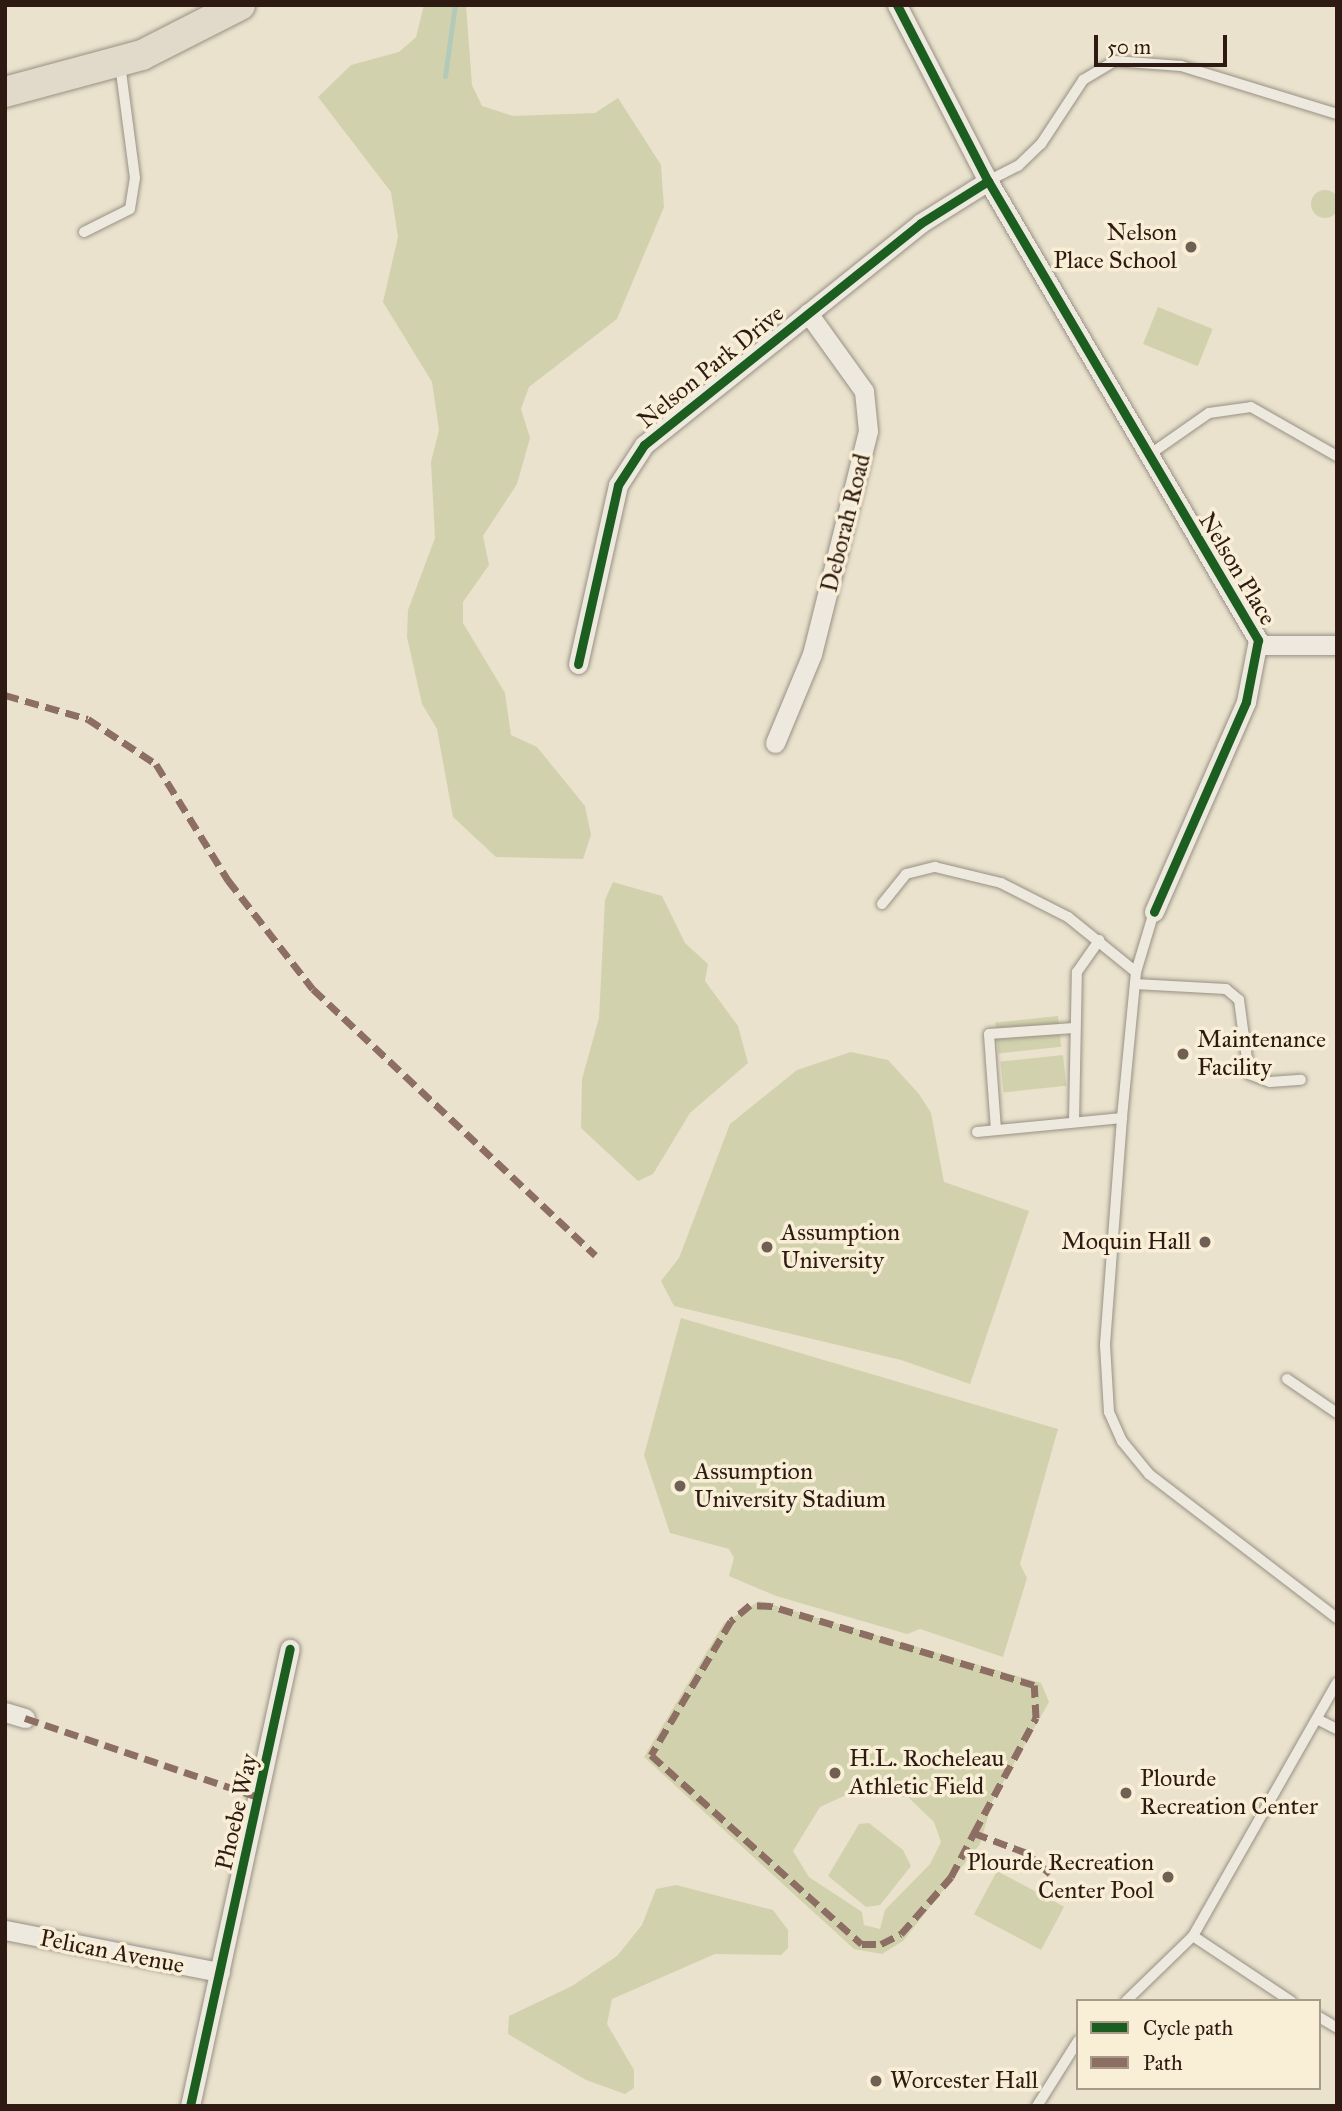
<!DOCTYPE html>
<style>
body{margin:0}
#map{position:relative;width:1342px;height:2111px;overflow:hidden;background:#eae2cd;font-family:"IM FELL Great Primer",serif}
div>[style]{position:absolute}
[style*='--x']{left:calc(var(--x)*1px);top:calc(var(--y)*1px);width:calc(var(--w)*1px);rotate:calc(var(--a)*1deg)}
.green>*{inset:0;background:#d1d2ad;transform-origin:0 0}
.round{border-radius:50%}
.stream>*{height:5px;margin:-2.5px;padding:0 2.5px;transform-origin:2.5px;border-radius:2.5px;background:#b4cab9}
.roads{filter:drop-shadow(0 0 2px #989184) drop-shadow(0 0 2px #989184)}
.service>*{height:10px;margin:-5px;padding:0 5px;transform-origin:5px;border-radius:5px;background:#ede9df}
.minor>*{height:19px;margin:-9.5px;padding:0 9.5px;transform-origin:9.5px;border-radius:9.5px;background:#ede9df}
.primary>*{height:30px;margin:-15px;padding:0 15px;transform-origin:15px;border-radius:15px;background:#e1d9c9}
.quiet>*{height:7px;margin-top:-3.5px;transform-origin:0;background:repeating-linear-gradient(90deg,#8d6e63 0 14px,transparent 0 21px)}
.cycleway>*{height:9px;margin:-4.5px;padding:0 4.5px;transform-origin:4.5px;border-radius:4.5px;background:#1b5e20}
.dots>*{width:19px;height:19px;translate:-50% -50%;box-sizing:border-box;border:4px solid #f9efd7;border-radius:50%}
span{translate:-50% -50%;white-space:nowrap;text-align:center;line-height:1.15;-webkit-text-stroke:7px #f9efd7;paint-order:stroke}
.poi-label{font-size:24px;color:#2e1a13}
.right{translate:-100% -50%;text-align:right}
.left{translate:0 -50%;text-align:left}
.street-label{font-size:24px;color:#2e1a13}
.frame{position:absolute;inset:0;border:7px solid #2e1a13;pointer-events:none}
.legend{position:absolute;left:1076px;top:1999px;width:245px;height:91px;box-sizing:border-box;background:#f9efd7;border:2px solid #a89a89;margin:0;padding:9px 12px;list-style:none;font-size:21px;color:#2e1a13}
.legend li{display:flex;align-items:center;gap:14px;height:35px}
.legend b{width:35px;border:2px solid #a89a89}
.scale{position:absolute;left:1094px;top:35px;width:133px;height:32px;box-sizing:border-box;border:4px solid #2e1a13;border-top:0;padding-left:9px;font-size:21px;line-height:24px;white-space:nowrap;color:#2e1a13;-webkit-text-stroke:5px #f9efd7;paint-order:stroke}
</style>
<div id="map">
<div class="green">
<div style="clip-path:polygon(424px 5px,466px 5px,472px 85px,482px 106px,513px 116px,595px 113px,618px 98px,661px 165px,664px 207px,617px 319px,529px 387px,521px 409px,530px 438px,517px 484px,483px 536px,489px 565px,463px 602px,463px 623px,505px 693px,511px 735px,537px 747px,585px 806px,591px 835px,583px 859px,496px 857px,453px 817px,437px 729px,422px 704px,407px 637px,408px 610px,435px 538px,431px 462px,439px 430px,432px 382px,383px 302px,398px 237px,391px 192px,318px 97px,351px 65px,399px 52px,416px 37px)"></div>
<div class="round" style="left:1311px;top:190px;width:28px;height:28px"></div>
<div style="left:1158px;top:307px;width:59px;height:40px;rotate:22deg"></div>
<div style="clip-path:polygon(613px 882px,662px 896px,685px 943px,708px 964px,705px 981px,738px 1026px,748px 1063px,690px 1113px,653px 1174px,638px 1181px,581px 1128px,582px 1079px,599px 1018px,605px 900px)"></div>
<div style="left:1058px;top:1016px;width:31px;height:63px;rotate:84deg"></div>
<div style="clip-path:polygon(851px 1052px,888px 1060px,919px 1094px,931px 1113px,944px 1182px,1029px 1211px,970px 1384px,901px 1360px,674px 1306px,661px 1281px,679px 1258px,730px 1124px,797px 1070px)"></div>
<div style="left:1063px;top:1055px;width:31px;height:63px;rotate:84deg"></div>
<div style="clip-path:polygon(681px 1318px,1058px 1429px,1020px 1564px,1027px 1578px,1003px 1657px,920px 1629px,907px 1634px,776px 1596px,729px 1576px,734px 1558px,729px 1549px,670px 1533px,644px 1455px)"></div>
<div style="clip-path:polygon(evenodd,759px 1601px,1041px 1683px,1049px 1702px,992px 1802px,980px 1844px,903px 1941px,882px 1954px,854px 1949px,644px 1757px,724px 1623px,759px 1601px,857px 1790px,909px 1798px,934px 1822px,941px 1842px,930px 1864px,885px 1910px,880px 1929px,864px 1925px,862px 1912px,809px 1877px,793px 1851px,820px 1807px,857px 1790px)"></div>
<div style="clip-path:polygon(869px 1823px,903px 1850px,911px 1866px,880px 1905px,866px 1907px,828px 1876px,859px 1824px)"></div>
<div style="left:997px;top:1871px;width:76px;height:49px;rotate:28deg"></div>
<div style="clip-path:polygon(676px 1885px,773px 1910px,788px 1930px,788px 1948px,781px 1955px,715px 1954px,612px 1999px,607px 2024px,634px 2070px,634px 2088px,625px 2094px,586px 2080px,508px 2034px,509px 2016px,572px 1986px,617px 1956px,642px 1925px,656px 1889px)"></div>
</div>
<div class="stream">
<div style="--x:445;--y:76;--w:72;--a:-82"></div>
</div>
<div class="roads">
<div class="service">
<div style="--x:988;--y:181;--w:34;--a:-27"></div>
<div style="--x:1018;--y:166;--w:32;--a:-44"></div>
<div style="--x:1041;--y:144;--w:77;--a:-56.7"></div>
<div style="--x:1083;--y:80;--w:37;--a:-31"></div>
<div style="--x:1115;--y:61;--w:66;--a:4.3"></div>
<div style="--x:1181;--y:66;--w:163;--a:17.1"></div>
<div style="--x:84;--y:232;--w:51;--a:-26.6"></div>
<div style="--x:130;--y:209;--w:31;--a:-81"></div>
<div style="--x:135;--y:178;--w:115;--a:-97.5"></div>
<div style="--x:1146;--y:457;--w:77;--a:-34.9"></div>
<div style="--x:1209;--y:413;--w:42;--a:-8.1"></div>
<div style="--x:1251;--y:407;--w:99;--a:29.7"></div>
<div style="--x:882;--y:904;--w:38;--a:-51"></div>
<div style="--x:906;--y:874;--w:30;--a:-14"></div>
<div style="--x:935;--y:867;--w:68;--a:13.6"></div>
<div style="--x:1001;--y:883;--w:75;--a:26.9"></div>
<div style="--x:1068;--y:917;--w:87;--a:39"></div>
<div style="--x:1154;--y:912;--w:63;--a:106.7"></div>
<div style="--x:1136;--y:972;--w:147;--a:95.5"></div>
<div style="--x:1122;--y:1118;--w:228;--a:94.3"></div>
<div style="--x:1105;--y:1345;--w:67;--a:86.6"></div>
<div style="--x:1109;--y:1412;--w:32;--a:66"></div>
<div style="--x:1122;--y:1441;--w:43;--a:50.7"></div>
<div style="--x:1149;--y:1474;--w:237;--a:37.5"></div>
<div style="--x:1135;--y:984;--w:91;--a:3.1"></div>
<div style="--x:1226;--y:989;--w:17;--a:40"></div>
<div style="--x:1239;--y:1000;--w:75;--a:82.3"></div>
<div style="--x:1249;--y:1074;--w:22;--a:21"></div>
<div style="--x:1270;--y:1082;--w:31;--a:-4"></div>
<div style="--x:1074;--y:1122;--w:150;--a:-88.9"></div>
<div style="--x:1077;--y:972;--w:39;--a:-55"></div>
<div style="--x:996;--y:1130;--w:96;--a:-94.2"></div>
<div style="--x:989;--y:1034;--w:85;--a:-4"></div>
<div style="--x:977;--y:1132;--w:146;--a:-5.5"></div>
<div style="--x:1287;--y:1379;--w:60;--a:34.2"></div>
<div style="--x:1317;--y:1719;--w:22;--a:27"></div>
<div style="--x:1193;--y:1936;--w:118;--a:33.6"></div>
<div style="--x:1126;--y:2001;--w:93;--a:-44.1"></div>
<div style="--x:1193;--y:1936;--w:291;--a:-60.4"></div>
<div style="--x:1319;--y:2017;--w:21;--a:31"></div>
<div style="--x:1037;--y:2106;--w:77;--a:-57.8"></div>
</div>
<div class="minor">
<div style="--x:897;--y:5;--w:198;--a:62.7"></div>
<div style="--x:988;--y:181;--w:533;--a:59.53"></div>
<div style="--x:1258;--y:640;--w:63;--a:101"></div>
<div style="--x:1246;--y:702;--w:229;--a:113.7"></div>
<div style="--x:1259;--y:645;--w:78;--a:0"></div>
<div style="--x:578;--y:664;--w:183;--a:-77.4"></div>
<div style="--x:618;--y:485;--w:48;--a:-57"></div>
<div style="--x:644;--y:445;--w:355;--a:-38.7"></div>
<div style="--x:921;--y:223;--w:79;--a:-32.1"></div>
<div style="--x:775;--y:743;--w:96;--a:-67.4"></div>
<div style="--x:812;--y:654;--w:230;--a:-75.9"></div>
<div style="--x:868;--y:431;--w:40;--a:-95.7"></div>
<div style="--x:864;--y:391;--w:96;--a:-125.7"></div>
<div style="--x:5;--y:1712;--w:21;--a:17"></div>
<div style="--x:5;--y:1930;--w:219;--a:11.1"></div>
<div style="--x:190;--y:2106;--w:468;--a:-77.7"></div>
</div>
<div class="primary">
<div style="--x:5;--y:92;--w:142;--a:-15.1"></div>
<div style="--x:142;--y:55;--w:110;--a:-27"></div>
</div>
</div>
<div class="quiet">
<div style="--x:5;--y:695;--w:86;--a:16.1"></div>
<div style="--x:88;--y:719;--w:82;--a:33.5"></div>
<div style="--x:156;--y:764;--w:137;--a:58.2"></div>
<div style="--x:228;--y:880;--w:138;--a:52.1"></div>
<div style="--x:313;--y:989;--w:388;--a:43.3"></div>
<div style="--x:25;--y:1718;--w:249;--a:18.7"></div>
<div style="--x:974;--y:1833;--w:131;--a:-61.7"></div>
<div style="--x:1036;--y:1718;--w:33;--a:-93"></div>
<div style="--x:1034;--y:1685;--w:275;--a:-163.3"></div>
<div style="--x:771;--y:1606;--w:21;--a:-177"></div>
<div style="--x:750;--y:1605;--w:25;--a:140"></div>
<div style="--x:731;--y:1621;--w:156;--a:120.8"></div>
<div style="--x:651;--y:1755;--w:283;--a:41.9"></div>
<div style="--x:862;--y:1944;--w:19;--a:0"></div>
<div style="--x:881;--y:1944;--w:22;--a:-27"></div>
<div style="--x:901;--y:1934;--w:76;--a:-48.7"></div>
<div style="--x:951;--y:1877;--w:50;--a:-62.4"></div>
<div style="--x:974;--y:1833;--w:57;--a:20.7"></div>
<div style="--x:1027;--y:1853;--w:31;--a:42"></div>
</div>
<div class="cycleway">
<div style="--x:897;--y:5;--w:198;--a:62.7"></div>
<div style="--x:988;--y:181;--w:533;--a:59.53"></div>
<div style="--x:1258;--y:640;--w:63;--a:101"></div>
<div style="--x:1246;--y:702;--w:229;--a:113.7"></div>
<div style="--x:578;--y:664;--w:183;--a:-77.4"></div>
<div style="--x:618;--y:485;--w:48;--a:-57"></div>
<div style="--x:644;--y:445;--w:355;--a:-38.7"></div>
<div style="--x:921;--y:223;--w:79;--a:-32.1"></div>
<div style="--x:190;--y:2106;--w:468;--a:-77.7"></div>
</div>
<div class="dots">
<div style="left:1191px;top:247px;background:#706054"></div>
<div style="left:1183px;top:1054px;background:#706054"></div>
<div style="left:1205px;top:1242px;background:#706054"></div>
<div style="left:767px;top:1247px;background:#706054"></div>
<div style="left:680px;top:1486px;background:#706054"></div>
<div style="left:835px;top:1773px;background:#706054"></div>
<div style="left:1126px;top:1793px;background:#706054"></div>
<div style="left:1168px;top:1877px;background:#706054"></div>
<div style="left:876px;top:2081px;background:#706054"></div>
</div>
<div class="poi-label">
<span class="right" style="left:1177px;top:247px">Nelson<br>Place School</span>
<span class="left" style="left:1197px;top:1054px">Maintenance<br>Facility</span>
<span class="left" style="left:781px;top:1247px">Assumption<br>University</span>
<span class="right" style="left:1191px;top:1242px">Moquin Hall</span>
<span class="left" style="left:694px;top:1486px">Assumption<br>University Stadium</span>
<span class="left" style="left:849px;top:1773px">H.L. Rocheleau<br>Athletic Field</span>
<span class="left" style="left:1140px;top:1793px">Plourde<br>Recreation Center</span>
<span class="right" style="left:1154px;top:1877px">Plourde Recreation<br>Center Pool</span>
<span class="left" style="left:890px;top:2081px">Worcester Hall</span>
</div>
<div class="street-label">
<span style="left:711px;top:367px;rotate:-39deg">Nelson Park Drive</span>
<span style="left:846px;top:523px;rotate:-76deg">Deborah Road</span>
<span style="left:1237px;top:569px;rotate:59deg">Nelson Place</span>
<span style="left:237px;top:1812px;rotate:-77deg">Phoebe Way</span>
<span style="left:112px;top:1952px;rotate:11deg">Pelican Avenue</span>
</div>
<div class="frame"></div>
<ul class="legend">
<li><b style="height:9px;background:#1b5e20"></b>Cycle path</li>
<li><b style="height:9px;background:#8d6e63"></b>Path</li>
</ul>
<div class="scale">50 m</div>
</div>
